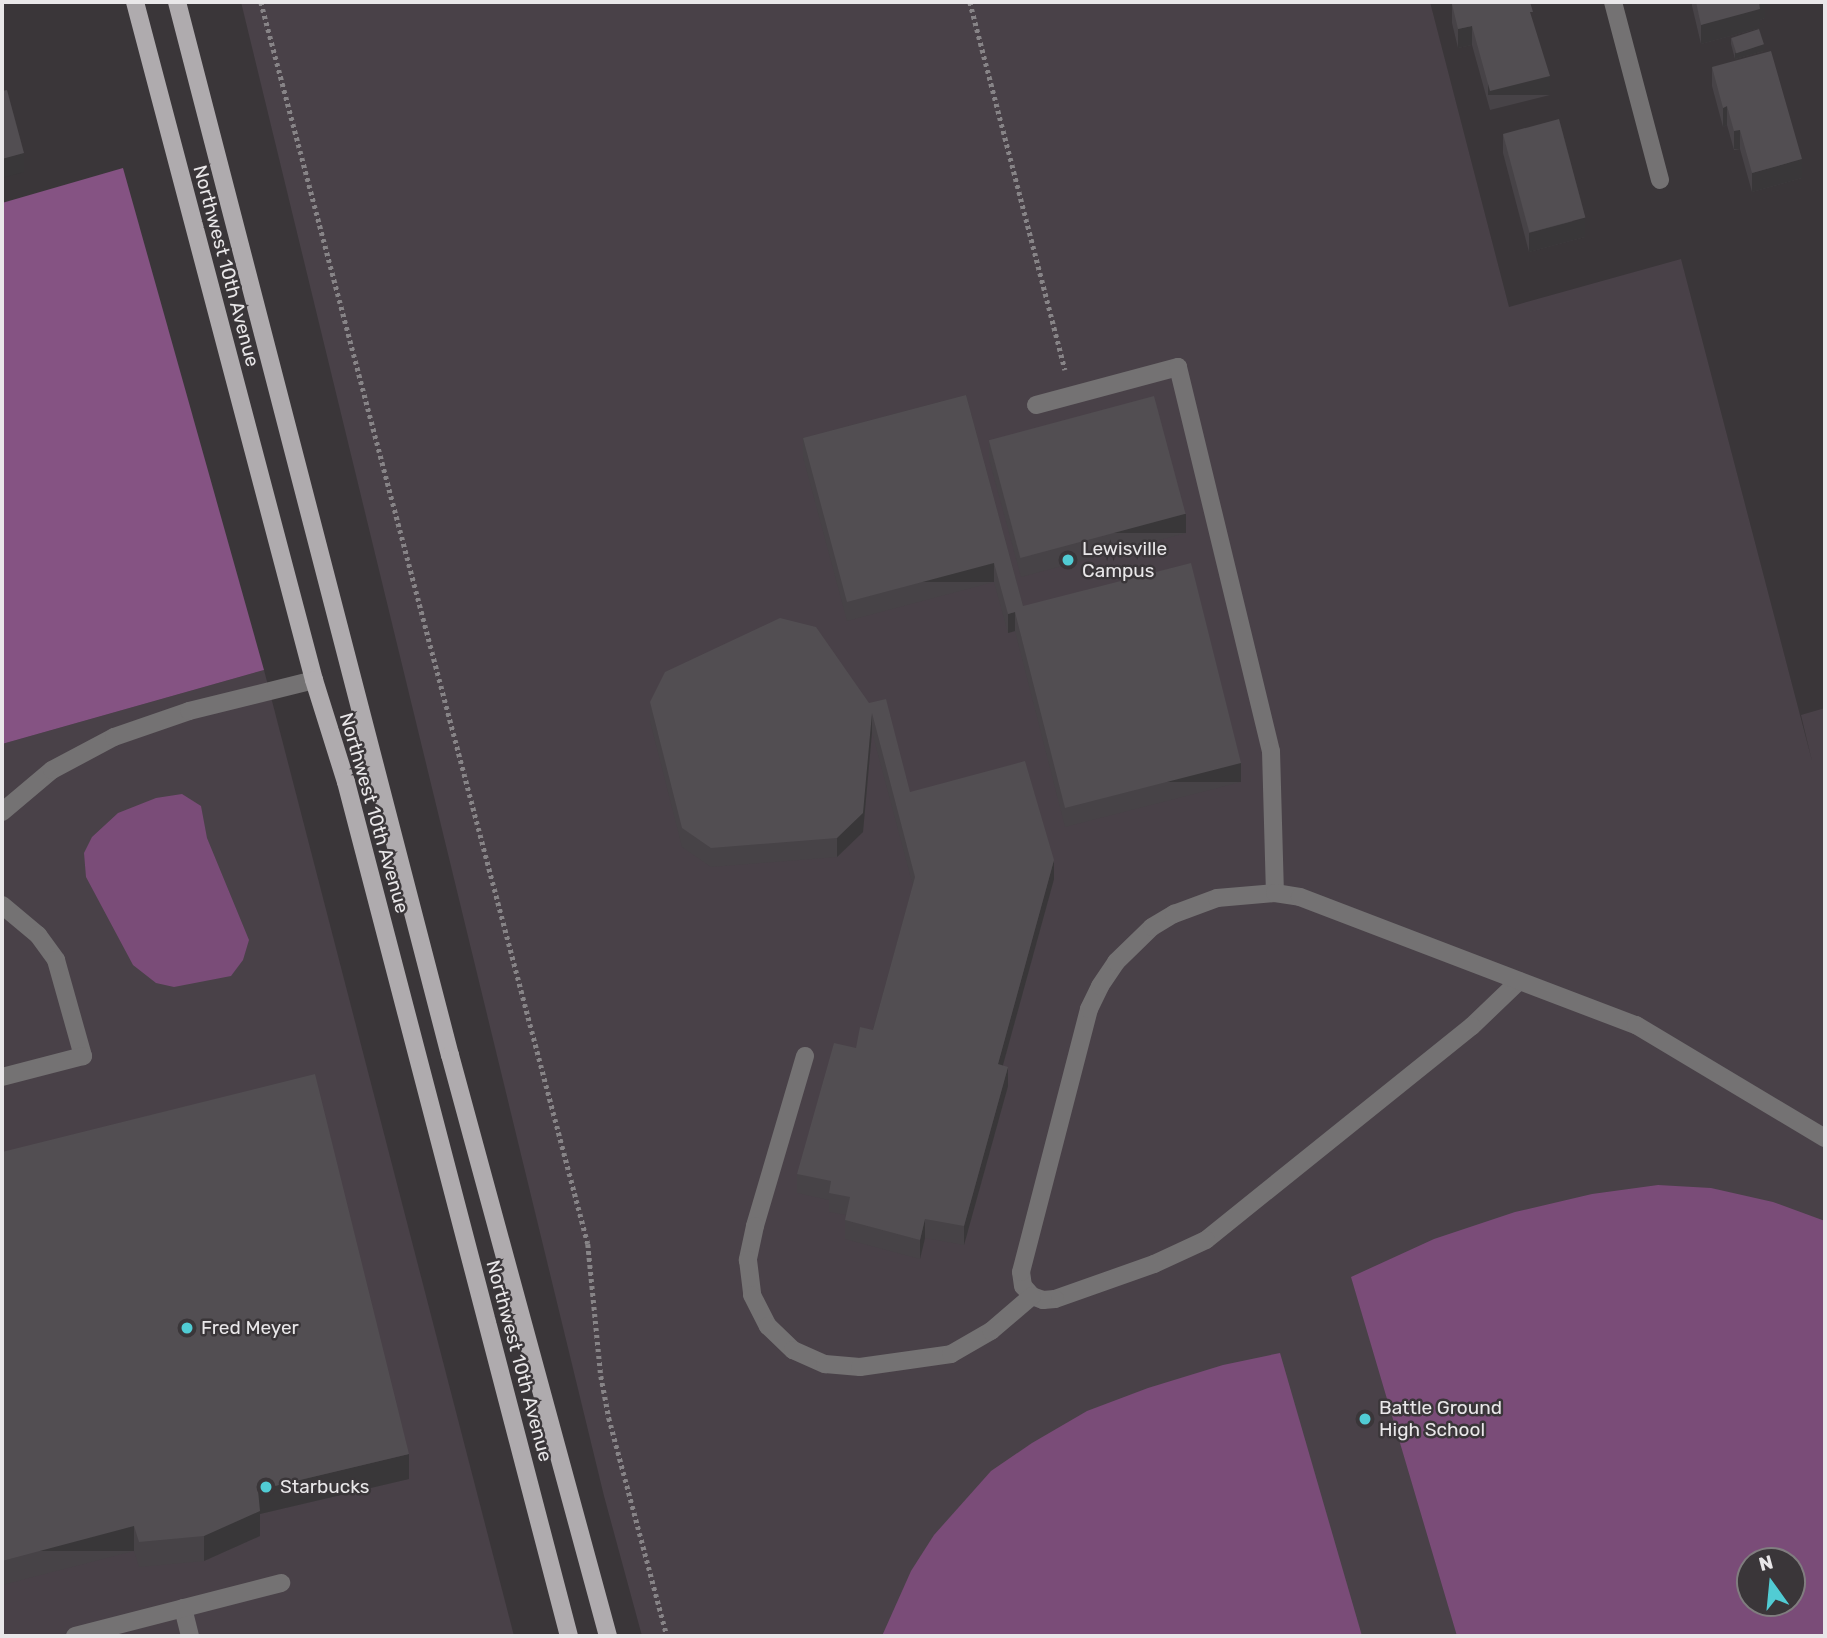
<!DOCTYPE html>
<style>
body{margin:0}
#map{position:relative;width:1827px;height:1638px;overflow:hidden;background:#3a3639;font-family:Rubik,sans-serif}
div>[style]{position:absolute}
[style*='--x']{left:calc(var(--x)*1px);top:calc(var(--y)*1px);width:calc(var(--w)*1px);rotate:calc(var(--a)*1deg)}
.built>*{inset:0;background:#494148}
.green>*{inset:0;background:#7a4c78}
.forest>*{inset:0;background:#855383}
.path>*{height:4.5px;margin-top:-2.25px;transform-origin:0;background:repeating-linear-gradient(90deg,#878487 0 3.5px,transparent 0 7px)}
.minor>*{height:18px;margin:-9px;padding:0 9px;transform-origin:9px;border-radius:9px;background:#747273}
.major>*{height:18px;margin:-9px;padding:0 9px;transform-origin:9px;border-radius:9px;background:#afabae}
.wall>*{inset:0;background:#474347}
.shaded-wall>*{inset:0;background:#393739;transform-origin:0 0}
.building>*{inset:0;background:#524e52;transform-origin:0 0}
.dots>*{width:19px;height:19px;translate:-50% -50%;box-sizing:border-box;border:4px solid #3a3639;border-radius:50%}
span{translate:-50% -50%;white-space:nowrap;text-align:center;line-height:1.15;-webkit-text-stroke:5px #3a3639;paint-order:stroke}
.street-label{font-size:19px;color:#e9e7e9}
.poi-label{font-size:19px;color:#e9e7e9}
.left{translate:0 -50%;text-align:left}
.frame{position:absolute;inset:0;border:4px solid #e9e7e9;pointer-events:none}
.north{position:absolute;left:1736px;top:1547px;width:70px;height:70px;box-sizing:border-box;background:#3a3639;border:2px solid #807d7f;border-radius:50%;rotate:345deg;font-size:19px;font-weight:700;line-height:28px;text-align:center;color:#e9e7e9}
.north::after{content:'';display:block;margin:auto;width:24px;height:32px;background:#51ccd4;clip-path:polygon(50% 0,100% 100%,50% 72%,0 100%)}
</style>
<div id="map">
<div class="built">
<div style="clip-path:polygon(evenodd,241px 2px,1430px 2px,1509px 307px,1681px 259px,1812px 761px,1801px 715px,1825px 708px,1825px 1636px,642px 1636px,604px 1496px,241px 2px,1750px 1561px,1792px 1561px,1792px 1603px,1750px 1603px,1750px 1561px)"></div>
<div style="clip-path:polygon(264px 670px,514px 1636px,2px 1636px,2px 744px)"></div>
</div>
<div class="green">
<div style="clip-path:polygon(182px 794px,201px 806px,207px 838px,249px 940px,243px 960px,231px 976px,174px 987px,156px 983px,133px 965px,86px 877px,84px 853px,92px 837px,118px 813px,156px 798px)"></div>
<div style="clip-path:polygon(evenodd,1658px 1185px,1711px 1188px,1773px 1202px,1825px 1221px,1825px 1636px,1457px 1636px,1351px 1277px,1434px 1239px,1515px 1212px,1592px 1194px,1658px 1185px,1750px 1561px,1792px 1561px,1792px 1603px,1750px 1603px,1750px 1561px)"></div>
<div style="clip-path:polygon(1280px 1353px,1362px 1636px,882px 1636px,911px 1571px,934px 1535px,991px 1471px,1032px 1443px,1087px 1411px,1148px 1388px,1223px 1365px)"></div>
</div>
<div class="forest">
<div style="clip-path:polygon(123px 168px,264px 670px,2px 744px,2px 203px)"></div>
</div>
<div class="path">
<div style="--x:261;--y:2;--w:1284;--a:75.25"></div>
<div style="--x:588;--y:1244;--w:133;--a:84.4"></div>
<div style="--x:601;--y:1376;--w:43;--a:79.2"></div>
<div style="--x:609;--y:1418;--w:226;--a:75.1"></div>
<div style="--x:970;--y:2;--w:380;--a:75.5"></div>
</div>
<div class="minor">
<div style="--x:1613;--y:2;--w:184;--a:75.2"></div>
<div style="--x:1036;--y:405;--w:147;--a:-15"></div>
<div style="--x:1178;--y:367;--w:395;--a:76.4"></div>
<div style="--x:1271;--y:751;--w:142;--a:88.4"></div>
<div style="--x:2;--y:812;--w:65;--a:-40"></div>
<div style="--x:52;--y:770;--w:70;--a:-28"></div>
<div style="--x:114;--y:737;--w:79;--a:-19.1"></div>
<div style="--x:189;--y:711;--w:129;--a:-13.9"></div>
<div style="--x:2;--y:905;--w:47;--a:39.8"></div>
<div style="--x:38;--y:935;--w:31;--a:54"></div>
<div style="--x:56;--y:960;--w:100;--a:74.3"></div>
<div style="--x:83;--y:1056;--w:84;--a:165.5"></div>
<div style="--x:1519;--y:981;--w:65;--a:136.2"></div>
<div style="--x:1472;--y:1026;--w:341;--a:141.2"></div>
<div style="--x:1206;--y:1240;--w:57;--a:155.2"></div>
<div style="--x:1154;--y:1264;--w:105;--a:160.5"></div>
<div style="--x:1055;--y:1299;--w:12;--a:175"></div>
<div style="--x:1043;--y:1300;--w:12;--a:-160"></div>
<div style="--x:1032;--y:1296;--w:13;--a:-132"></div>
<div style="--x:1023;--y:1286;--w:14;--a:-98"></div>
<div style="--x:1021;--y:1272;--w:272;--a:-75.5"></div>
<div style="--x:1089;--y:1009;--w:25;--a:-64"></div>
<div style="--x:1100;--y:986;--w:29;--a:-56"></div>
<div style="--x:1116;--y:962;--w:50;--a:-44.2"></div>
<div style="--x:1152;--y:927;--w:26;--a:-31"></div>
<div style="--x:1174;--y:914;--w:46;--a:-20.4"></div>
<div style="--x:1217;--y:898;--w:58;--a:-4.9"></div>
<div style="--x:1275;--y:893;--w:25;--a:9"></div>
<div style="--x:1300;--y:897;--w:360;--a:20.9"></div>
<div style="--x:1636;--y:1025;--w:220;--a:30.9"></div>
<div style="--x:805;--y:1056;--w:177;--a:106.4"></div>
<div style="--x:755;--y:1226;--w:35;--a:102"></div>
<div style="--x:748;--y:1260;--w:35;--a:83"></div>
<div style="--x:752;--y:1295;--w:35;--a:63"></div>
<div style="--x:768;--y:1326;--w:35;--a:44"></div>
<div style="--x:793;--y:1350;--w:35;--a:24"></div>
<div style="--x:825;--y:1364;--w:35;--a:5"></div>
<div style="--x:860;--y:1367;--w:92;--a:-8.1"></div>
<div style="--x:951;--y:1354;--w:46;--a:-29.9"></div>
<div style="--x:991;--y:1331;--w:54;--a:-40.5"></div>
<div style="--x:183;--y:1608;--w:29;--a:76"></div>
<div style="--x:75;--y:1636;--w:213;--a:-14.4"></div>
</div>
<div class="major">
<div style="--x:135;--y:2;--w:701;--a:75.21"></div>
<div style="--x:314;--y:680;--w:107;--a:72.6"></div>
<div style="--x:346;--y:782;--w:883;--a:75.37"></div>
<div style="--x:177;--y:2;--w:1088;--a:75.47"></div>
<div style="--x:450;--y:1055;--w:602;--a:74.79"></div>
</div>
<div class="wall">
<div style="clip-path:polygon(1692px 2px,1765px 2px,1765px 18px,1760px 20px,1760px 28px,1701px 44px,1692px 6px)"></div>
<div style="clip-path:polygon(1452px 4px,1533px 23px,1550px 95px,1490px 110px,1472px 45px,1458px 48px,1452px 23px)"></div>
<div style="clip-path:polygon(1731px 38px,1764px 51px,1735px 59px,1731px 44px)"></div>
<div style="clip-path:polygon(1712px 67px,1802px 178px,1752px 192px,1740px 149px,1734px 150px,1727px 125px,1723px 127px,1712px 86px)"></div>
<div style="clip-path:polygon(1503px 134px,1585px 237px,1529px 252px,1503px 153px)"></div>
<div style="clip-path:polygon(966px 395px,1023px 606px,1241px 782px,1065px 827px,1015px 631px,1008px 633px,994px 582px,847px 621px,803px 457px,803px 438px)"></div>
<div style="clip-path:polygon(989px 440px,1186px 533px,1021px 577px,989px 459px)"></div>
<div style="clip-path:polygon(650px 702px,869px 703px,910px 792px,1054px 879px,1003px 1065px,1008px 1086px,964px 1245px,925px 1238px,920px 1259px,845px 1239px,845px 1220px,846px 1215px,829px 1212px,829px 1200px,797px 1193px,797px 1174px,856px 1048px,873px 1030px,913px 886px,872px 732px,863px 832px,837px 857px,711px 867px,682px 847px,650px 721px)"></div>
<div style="clip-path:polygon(2px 1152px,409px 1479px,260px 1514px,260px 1536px,204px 1561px,139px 1567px,134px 1551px,2px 1585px)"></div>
</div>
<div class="shaded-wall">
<div style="clip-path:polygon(1758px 2px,1765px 2px,1765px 18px,1760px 20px,1760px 28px,1701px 44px,1701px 25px)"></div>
<div style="clip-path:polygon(1472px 26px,1472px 45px,1458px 48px,1458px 29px)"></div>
<div style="clip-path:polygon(1764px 44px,1764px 51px,1735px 59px,1735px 53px)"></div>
<div style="left:1550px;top:76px;width:19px;height:62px;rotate:90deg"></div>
<div style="clip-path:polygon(1727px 106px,1727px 125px,1723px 127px,1723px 108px)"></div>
<div style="left:1740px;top:130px;width:19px;height:6px;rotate:90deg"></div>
<div style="clip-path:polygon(24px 153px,24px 172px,2px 178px,2px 159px)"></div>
<div style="clip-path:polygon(1802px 159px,1802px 178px,1752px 192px,1752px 173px)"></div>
<div style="clip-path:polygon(1585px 218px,1585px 237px,1529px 252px,1529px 233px)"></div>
<div style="left:1186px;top:514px;width:19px;height:171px;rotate:90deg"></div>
<div style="left:994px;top:563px;width:19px;height:152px;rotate:90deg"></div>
<div style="clip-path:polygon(1015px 612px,1015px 631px,1008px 633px,1008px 614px)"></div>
<div style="clip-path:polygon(872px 713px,872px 732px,863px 832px,837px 857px,837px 838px)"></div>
<div style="left:1241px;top:763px;width:19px;height:182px;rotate:90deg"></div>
<div style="clip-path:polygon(1054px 860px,1054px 879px,998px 1083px,998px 1064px)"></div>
<div style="clip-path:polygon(1008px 1067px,1008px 1086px,964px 1245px,964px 1226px)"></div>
<div style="clip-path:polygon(925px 1219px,925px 1238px,920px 1259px,920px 1240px)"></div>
<div style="clip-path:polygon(409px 1454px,409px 1479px,260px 1514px,260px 1536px,204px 1561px,204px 1536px,258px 1490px)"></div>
<div style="left:134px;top:1526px;width:25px;height:137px;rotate:90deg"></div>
</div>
<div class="building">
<div style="clip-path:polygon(1460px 2px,1530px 2px,1533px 12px,1530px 12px,1550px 76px,1490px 91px,1472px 26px,1458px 29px,1452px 4px)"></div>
<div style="clip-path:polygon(1696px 2px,1759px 2px,1760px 9px,1701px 25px)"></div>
<div style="left:1759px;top:29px;width:16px;height:29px;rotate:72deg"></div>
<div style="clip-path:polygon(1771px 51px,1802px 159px,1752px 173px,1740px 130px,1734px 131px,1727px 106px,1723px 108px,1712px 67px)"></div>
<div style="clip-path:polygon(7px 90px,24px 153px,2px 159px,2px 91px)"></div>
<div style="left:1559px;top:119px;width:102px;height:58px;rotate:75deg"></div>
<div style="clip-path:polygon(966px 395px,1023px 606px,1191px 563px,1241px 763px,1065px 808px,1015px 612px,1008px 614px,994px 563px,847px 602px,803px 438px)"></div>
<div style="left:1154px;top:396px;width:122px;height:171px;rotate:75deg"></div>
<div style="clip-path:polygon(780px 618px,816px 627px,869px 703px,886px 699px,910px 792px,1025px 761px,1054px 860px,998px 1064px,1008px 1067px,964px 1226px,925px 1219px,920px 1240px,845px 1220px,850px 1197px,829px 1193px,831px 1181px,797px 1174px,834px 1043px,856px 1048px,860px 1027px,873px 1030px,915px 877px,872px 713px,863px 813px,837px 838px,711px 848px,682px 828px,650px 702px,665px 672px)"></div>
<div style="clip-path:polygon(315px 1074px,409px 1454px,258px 1490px,260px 1511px,204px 1536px,139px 1542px,134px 1526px,2px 1561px,2px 1152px)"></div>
</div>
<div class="dots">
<div style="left:1068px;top:560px;background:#51ccd4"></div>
<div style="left:187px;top:1328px;background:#51ccd4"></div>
<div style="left:1365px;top:1419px;background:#51ccd4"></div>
<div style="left:266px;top:1487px;background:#51ccd4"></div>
</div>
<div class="street-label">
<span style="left:226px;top:266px;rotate:75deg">Northwest 10th Avenue</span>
<span style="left:374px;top:813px;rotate:74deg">Northwest 10th Avenue</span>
<span style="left:519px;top:1361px;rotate:75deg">Northwest 10th Avenue</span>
</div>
<div class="poi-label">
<span class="left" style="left:1082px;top:560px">Lewisville<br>Campus</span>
<span class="left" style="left:201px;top:1328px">Fred Meyer</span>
<span class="left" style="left:1379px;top:1419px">Battle Ground<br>High School</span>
<span class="left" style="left:280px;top:1487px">Starbucks</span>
</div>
<div class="frame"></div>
<div class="north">N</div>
</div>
